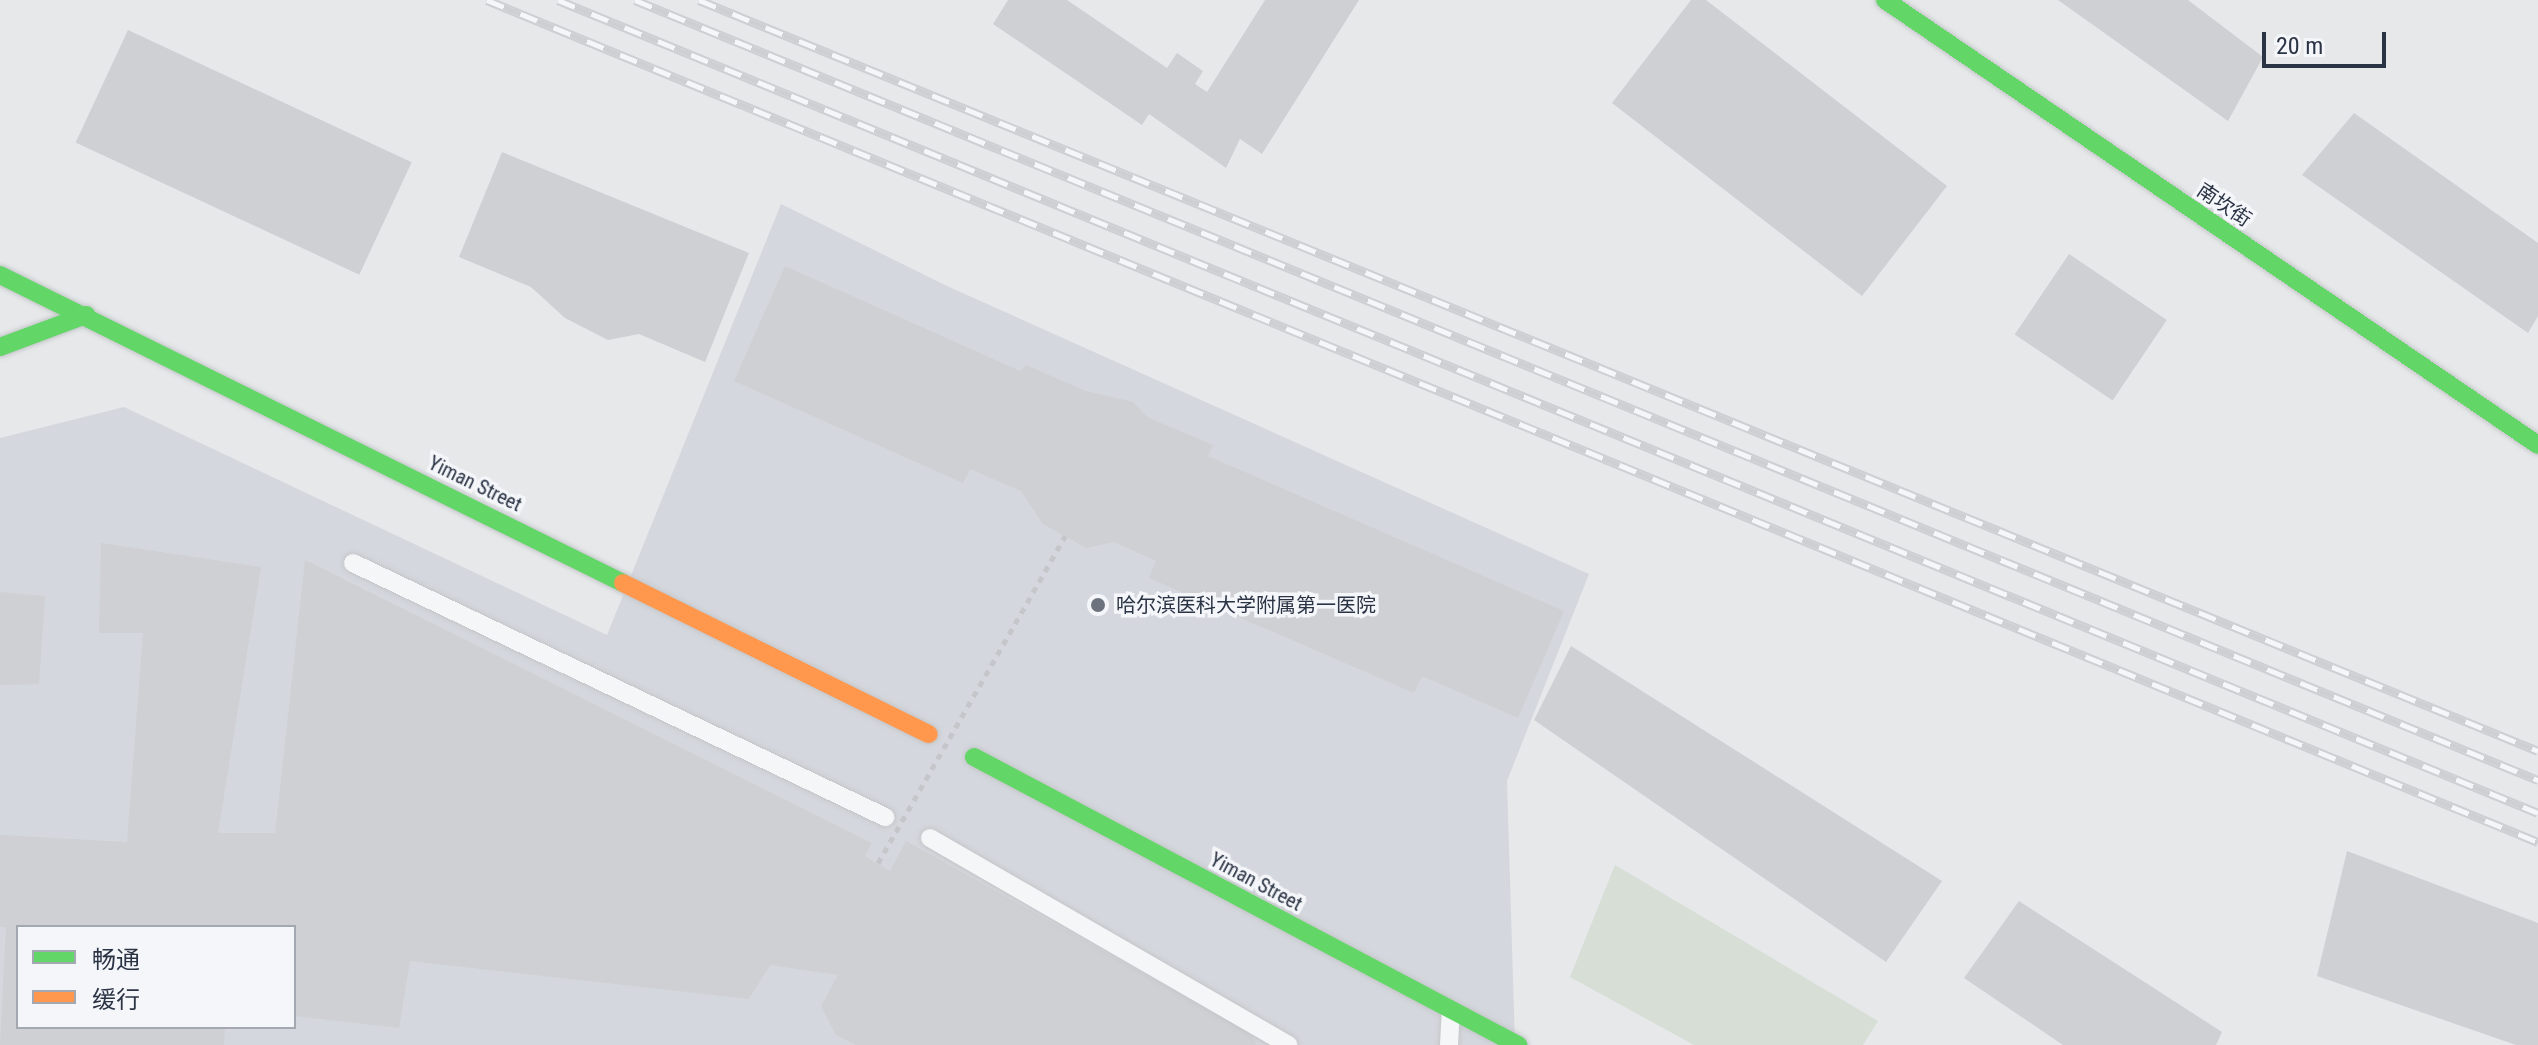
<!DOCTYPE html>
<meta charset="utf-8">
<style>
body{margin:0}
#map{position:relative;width:2538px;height:1045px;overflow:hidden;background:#e6e8ea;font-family:"Roboto Condensed","Noto Sans SC",sans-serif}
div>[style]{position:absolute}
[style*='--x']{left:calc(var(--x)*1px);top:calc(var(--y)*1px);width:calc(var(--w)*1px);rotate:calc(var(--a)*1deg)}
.built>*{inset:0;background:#d4d7dd}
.green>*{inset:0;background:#d6ded6}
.building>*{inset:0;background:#ced0d3;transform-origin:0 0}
.roads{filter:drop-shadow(0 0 2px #c4c6c8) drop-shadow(0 0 2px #c4c6c8)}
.lane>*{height:18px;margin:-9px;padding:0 9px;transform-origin:9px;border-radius:9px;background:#f5f6f7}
.fast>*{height:18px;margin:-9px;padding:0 9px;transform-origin:9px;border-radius:9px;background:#63d668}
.slow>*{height:18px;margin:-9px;padding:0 9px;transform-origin:9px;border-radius:9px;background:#ff974d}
.rail>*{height:9px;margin-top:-4.5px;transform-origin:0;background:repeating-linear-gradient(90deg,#f4f6f9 0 18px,#cecfd2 0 36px);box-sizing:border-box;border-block:2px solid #cecfd2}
.path-bridge>*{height:5px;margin-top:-2.5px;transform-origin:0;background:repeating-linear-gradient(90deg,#c5c6ca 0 6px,transparent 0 12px)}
.dots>*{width:22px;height:22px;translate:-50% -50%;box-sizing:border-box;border:4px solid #f4f6f9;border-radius:50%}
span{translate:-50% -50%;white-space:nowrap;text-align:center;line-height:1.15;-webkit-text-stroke:7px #f4f6f9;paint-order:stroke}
.street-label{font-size:20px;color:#2b3445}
.poi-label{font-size:20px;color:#2b3445}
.left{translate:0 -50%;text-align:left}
.legend{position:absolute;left:16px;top:925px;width:280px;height:104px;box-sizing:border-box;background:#f4f6f9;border:2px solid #a4a8b1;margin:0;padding:10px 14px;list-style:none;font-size:24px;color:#2b3445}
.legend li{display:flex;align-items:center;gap:16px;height:40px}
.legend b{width:40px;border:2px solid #a4a8b1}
.scale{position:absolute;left:2262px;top:32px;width:124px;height:36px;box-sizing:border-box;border:4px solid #2b3445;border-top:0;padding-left:10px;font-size:24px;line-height:28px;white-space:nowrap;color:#2b3445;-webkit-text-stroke:6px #f4f6f9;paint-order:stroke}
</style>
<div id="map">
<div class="built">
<div style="clip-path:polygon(evenodd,781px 204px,947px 286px,1589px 574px,1507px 781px,1515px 1045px,0 1045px,0 438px,124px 407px,607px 635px,781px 204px,18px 927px,294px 927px,294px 1027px,18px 1027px,18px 927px)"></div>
</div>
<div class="green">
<div style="clip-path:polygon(1615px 865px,1878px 1021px,1863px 1045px,1694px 1045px,1570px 977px)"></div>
</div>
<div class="building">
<div style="clip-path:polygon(1008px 0,1067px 0,1167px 68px,1177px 53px,1203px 71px,1195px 84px,1207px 92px,1265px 0,1359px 0,1262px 154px,1240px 139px,1226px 168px,1149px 114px,1142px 125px,993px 24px)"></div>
<div style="clip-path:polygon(1691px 0,1706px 0,1947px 186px,1862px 296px,1612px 103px)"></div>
<div style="clip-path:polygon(2058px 0,2188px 0,2263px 57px,2228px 121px)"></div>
<div style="left:128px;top:30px;width:313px;height:124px;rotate:25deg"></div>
<div style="clip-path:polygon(2354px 113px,2538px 243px,2538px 316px,2528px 333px,2302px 175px)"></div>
<div style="clip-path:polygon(502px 152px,749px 253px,705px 362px,639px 334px,608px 340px,565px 318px,531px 287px,459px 257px)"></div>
<div style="left:2069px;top:254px;width:118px;height:97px;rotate:34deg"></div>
<div style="clip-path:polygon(785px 266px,1020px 371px,1026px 365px,1086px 391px,1133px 402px,1147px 417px,1213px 445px,1208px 456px,1564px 611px,1518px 718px,1422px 676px,1414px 693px,1149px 578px,1156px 561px,1114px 542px,1086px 548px,1043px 524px,1021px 491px,970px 469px,963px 483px,734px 381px)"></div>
<div style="clip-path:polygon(101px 543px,261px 567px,218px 833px,275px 833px,305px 560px,872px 843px,865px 856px,890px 871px,906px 841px,1250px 1033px,1257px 1045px,856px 1045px,836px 1035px,821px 1006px,838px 975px,770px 965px,749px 999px,410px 961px,399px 1028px,294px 1016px,294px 927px,18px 927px,18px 1027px,225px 1027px,224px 1045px,0 1045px,6px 927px,0 927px,0 835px,127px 842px,143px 633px,99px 633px)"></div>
<div style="clip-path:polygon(0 592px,45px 596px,39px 684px,0 685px)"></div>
<div style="clip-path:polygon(1571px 646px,1942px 881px,1886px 962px,1534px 720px)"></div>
<div style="clip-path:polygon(2347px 851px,2538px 923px,2538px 1045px,2516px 1045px,2317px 976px)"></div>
<div style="clip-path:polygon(2019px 901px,2222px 1032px,2216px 1045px,2063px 1045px,1964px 978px)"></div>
</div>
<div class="roads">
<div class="lane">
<div style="--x:353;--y:563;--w:590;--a:25.52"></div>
<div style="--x:930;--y:838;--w:414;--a:30"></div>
<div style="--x:1449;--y:1045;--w:34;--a:-87"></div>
</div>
<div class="fast">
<div style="--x:1885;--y:0;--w:790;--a:34.27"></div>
<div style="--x:0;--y:275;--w:695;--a:26.31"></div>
<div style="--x:0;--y:347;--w:92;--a:-20.4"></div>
<div style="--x:974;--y:757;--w:616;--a:27.9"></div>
</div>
<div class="slow">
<div style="--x:623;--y:583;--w:341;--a:26.3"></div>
</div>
</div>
<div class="rail">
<div style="--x:487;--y:0;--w:2217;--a:22.32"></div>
<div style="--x:558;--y:0;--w:2140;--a:22.32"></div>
<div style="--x:635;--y:0;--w:2057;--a:22.29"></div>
<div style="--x:699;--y:0;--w:1986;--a:22.21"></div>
</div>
<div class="path-bridge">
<div style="--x:878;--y:863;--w:377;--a:-60.2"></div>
</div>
<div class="dots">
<div style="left:1098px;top:605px;background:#6c737f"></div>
</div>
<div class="street-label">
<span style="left:2224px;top:205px;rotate:34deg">南坎街</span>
<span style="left:475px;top:484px;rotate:26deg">Yiman Street</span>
<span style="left:1256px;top:882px;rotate:28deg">Yiman Street</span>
</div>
<div class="poi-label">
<span class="left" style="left:1116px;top:605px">哈尔滨医科大学附属第一医院</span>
</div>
<ul class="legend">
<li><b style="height:10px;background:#63d668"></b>畅通</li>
<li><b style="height:10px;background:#ff974d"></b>缓行</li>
</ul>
<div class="scale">20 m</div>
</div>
